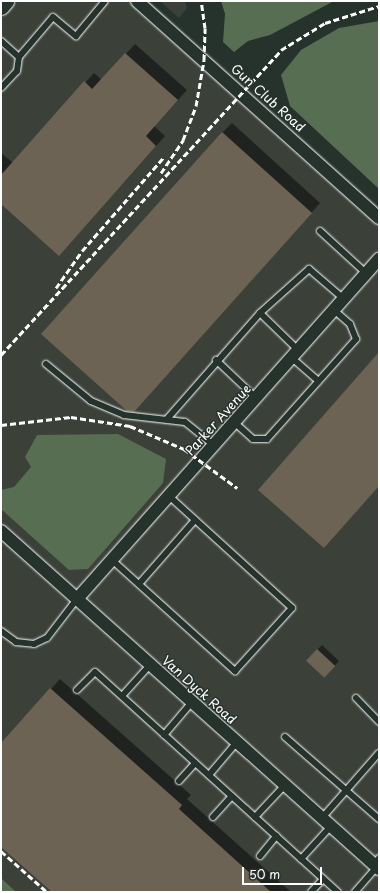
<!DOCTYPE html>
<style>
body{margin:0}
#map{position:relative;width:380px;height:893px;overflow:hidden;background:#26332d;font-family:"Playpen Sans",sans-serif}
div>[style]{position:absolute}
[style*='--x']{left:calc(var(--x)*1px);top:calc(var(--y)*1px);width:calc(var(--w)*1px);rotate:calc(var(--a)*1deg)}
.built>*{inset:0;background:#3b4139}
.green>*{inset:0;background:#576e52}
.shadow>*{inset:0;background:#0007}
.building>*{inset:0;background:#6c6354;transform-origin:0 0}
.roads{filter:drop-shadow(0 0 1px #fff) drop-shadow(0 0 1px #fff)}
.service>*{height:6px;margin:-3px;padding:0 3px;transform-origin:3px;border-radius:3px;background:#26332d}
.minor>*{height:12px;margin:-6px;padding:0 6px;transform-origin:6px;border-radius:6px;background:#26332d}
.tertiary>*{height:15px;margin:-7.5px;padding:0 7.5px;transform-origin:7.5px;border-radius:7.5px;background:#26332d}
.rail>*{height:3px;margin-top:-1.5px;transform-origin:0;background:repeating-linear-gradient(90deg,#fff 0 6px,transparent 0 9px)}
span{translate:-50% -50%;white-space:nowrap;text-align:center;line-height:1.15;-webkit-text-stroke:3px #26332d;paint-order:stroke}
.street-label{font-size:13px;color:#fff}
.frame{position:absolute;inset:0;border:2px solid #fff;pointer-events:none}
.scale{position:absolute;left:242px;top:867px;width:80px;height:18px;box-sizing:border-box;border:2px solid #fff;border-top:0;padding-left:5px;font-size:12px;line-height:14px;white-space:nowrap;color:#fff;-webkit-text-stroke:3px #26332d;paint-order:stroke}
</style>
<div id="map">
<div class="built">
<div style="clip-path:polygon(17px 1px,148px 1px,379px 208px,379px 892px,1px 892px,1px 19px)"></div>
<div style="clip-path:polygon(160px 1px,185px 1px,187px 8px,179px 18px)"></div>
</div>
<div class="green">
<div style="clip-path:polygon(221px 1px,334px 1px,270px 35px,248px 41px,234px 52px,223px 42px,225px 14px)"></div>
<div style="clip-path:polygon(379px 21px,379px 189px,290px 106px,281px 75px,301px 50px,339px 28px)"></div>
<div style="clip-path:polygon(118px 434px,166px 459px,163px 483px,88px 569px,69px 570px,1px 509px,1px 490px,14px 487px,31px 467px,25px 457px,37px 435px)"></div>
<div style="clip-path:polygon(1px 878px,16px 892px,1px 892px)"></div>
</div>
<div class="shadow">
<div style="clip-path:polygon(135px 44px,187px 90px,154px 126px,165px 136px,68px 245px,1px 203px,1px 153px,13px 163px,94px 73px,102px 80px)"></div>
<div style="clip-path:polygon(232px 123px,320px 203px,143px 401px,222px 133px)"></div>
<div style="clip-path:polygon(322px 645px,339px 661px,329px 672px,317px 650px)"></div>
<div style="clip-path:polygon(60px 679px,191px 795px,187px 799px,291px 892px,53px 892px,1px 846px,1px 744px)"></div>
</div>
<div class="building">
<div style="clip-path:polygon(125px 53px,178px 100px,146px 136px,156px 146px,59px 256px,1px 204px,1px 175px,84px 81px,92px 89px)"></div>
<div style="clip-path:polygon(222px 132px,312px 213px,134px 412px,127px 411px,41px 334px)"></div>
<div style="clip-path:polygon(379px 352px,379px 486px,324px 548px,258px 490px)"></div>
<div style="left:317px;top:649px;width:25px;height:16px;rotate:43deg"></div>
<div style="clip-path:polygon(50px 688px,182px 805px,179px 809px,271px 892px,52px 892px,1px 847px,1px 743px)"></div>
</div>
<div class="roads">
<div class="service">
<div style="--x:1;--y:41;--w:24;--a:42"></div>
<div style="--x:19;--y:57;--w:52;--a:-49.6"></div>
<div style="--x:53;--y:17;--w:30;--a:40"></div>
<div style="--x:76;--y:36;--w:45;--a:-50.4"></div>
<div style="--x:1;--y:88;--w:23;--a:-47"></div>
<div style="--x:17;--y:71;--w:14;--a:-82"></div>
<div style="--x:320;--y:231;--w:64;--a:42.5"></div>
<div style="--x:260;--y:313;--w:54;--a:44.3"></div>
<div style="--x:292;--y:358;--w:35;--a:41"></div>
<div style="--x:216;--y:360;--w:55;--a:43.5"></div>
<div style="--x:46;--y:364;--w:58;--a:39.4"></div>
<div style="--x:91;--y:401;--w:36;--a:23"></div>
<div style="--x:124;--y:415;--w:61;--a:6.5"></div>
<div style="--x:185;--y:422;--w:36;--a:39"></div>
<div style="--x:167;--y:419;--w:141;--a:-48.7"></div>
<div style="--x:260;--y:313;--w:66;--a:-41.9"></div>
<div style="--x:309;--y:269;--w:46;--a:40.6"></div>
<div style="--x:234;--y:422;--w:25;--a:42"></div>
<div style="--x:253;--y:439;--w:14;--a:0"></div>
<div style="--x:267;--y:439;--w:134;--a:-48.3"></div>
<div style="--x:356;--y:339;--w:16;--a:-112"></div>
<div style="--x:350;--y:324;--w:21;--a:-139"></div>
<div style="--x:112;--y:560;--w:166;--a:42.1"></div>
<div style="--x:235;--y:671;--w:85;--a:-47.9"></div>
<div style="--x:292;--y:608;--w:166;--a:-137.7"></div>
<div style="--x:139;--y:584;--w:85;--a:-48.8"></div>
<div style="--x:1;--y:631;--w:19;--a:36"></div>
<div style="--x:16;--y:642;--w:18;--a:6"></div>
<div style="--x:34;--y:644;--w:14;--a:-25"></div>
<div style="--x:47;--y:638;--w:49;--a:-52.4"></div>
<div style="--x:77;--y:690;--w:25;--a:-45"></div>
<div style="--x:95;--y:672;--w:328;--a:42.2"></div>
<div style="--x:122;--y:696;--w:42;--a:-47.9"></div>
<div style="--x:356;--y:698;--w:33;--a:46"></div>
<div style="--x:164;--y:735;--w:43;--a:-49.7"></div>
<div style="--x:285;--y:737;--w:125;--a:41.1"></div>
<div style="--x:209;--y:775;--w:43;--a:-49.7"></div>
<div style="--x:179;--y:781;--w:24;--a:-48"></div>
<div style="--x:213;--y:817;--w:28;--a:-48"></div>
<div style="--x:255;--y:817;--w:44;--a:-46.8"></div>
<div style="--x:322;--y:818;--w:86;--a:-48.8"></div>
<div style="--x:260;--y:856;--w:26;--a:-51"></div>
<div style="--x:301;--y:859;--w:45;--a:-47.7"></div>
<div style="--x:374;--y:864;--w:8;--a:-50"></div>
<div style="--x:311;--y:892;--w:18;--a:-47"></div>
<div style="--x:355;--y:892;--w:33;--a:-49"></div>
</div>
<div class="minor">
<div style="--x:137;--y:1;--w:325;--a:41.9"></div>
<div style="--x:1;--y:531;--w:507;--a:41.8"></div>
<div style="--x:77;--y:599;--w:455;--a:-48.4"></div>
</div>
<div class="tertiary">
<div style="--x:1;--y:7;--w:8;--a:-50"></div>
</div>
</div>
<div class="rail">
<div style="--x:161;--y:173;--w:40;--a:-56"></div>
<div style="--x:183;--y:140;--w:36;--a:-69"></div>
<div style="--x:196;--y:106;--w:47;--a:-80.1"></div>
<div style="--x:204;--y:60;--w:32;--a:-88"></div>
<div style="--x:205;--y:28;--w:27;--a:-98"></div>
<div style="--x:56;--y:288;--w:45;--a:-54.9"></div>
<div style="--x:82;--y:251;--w:125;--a:-48.9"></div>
<div style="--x:1;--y:355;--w:414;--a:-47.4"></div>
<div style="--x:281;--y:50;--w:52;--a:-31.5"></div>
<div style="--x:325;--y:23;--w:57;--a:-17.5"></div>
<div style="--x:1;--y:425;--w:70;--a:-6.5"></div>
<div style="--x:71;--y:417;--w:60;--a:8.7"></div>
<div style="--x:130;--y:426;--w:59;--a:23.1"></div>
<div style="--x:184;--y:449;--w:66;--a:36.3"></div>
<div style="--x:1;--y:851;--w:62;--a:41.7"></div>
</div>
<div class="street-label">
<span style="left:268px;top:98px;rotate:42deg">Gun Club Road</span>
<span style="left:218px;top:420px;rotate:-48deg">Parker Avenue</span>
<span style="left:199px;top:690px;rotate:42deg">Van Dyck Road</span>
</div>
<div class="frame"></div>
<div class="scale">50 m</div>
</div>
